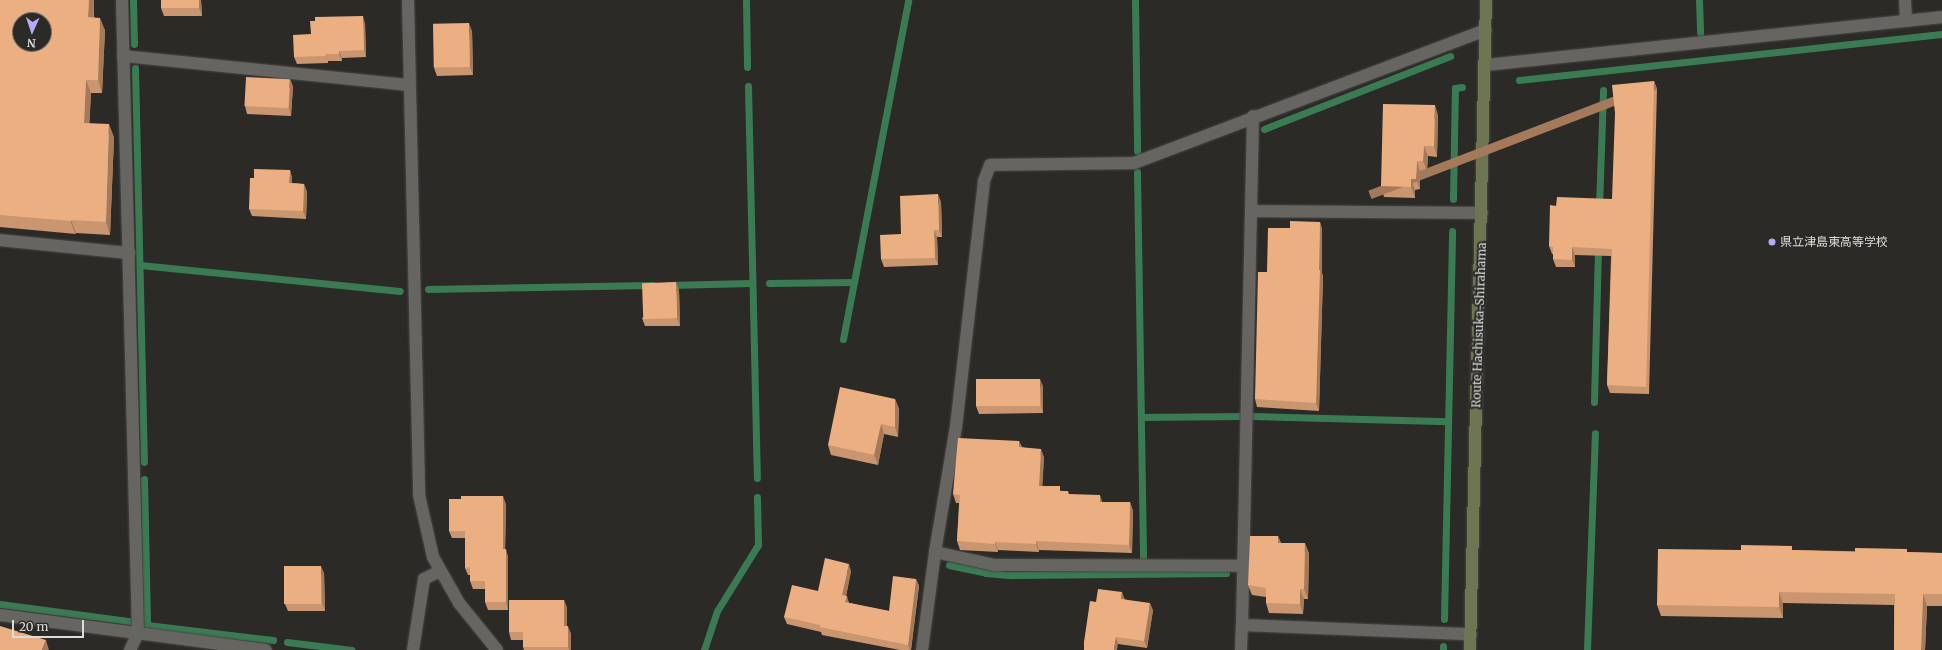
<!DOCTYPE html>
<meta charset="utf-8">
<style>
body{margin:0}
#map{position:relative;width:1942px;height:650px;overflow:hidden;background:#2b2a27;font-family:Merriweather,"Noto Sans JP",serif}
div>[style]{position:absolute}
[style*='--x']{left:calc(var(--x)*1px);top:calc(var(--y)*1px);width:calc(var(--w)*1px);rotate:calc(var(--a)*1deg)}
.stream>*{height:7px;margin:-3.5px;padding:0 3.5px;transform-origin:3.5px;border-radius:3.5px;background:#3a7b54}
.roads{filter:drop-shadow(0 0 1px #474745) drop-shadow(0 0 1px #474745)}
.street>*{height:12px;margin:-6px;padding:0 6px;transform-origin:6px;border-radius:6px;background:#676562}
.secondary>*{height:12px;margin:-6px;padding:0 6px;transform-origin:6px;border-radius:6px;background:#6e7552}
.wall>*{inset:0;background:#ca9670}
.shaded-wall>*{inset:0;background:#a47a5b;transform-origin:0 0}
.building>*{inset:0;background:#ebaf82;transform-origin:0 0}
.dots>*{width:11px;height:11px;translate:-50% -50%;box-sizing:border-box;border:2px solid #2b2a27;border-radius:50%}
span{translate:-50% -50%;white-space:nowrap;text-align:center;line-height:1.15;-webkit-text-stroke:4px #2b2a27;paint-order:stroke}
.poi-label{font-size:12px;color:#dcdcda}
.left{translate:0 -50%;text-align:left}
.street-label{font-size:12px;color:#dcdcda}
.north{position:absolute;left:12px;top:12px;width:40px;height:40px;box-sizing:border-box;background:#2b2a27;border:1px solid #72716f;border-radius:50%;rotate:183deg;font-size:11px;font-weight:700;line-height:16px;text-align:center;color:#dcdcda}
.north::after{content:'';display:block;margin:auto;width:14px;height:18px;background:#b4acf9;clip-path:polygon(50% 0,100% 100%,50% 72%,0 100%)}
.scale{position:absolute;left:12px;top:620px;width:72px;height:18px;box-sizing:border-box;border:2px solid #dcdcda;border-top:0;padding-left:5px;font-size:12px;line-height:14px;white-space:nowrap;color:#dcdcda;-webkit-text-stroke:3px #2b2a27;paint-order:stroke}
</style>
<div id="map">
<div class="stream">
<div style="--x:133;--y:0;--w:44;--a:88.7"></div>
<div style="--x:746;--y:0;--w:67;--a:89.1"></div>
<div style="--x:1135;--y:0;--w:151;--a:89.2"></div>
<div style="--x:1699;--y:0;--w:33;--a:88"></div>
<div style="--x:135;--y:68;--w:394;--a:88.7"></div>
<div style="--x:1519;--y:80;--w:425;--a:-6.2"></div>
<div style="--x:748;--y:86;--w:392;--a:88.7"></div>
<div style="--x:1264;--y:129;--w:200;--a:-21.4"></div>
<div style="--x:1137;--y:172;--w:387;--a:89.1"></div>
<div style="--x:1453;--y:199;--w:111;--a:-89"></div>
<div style="--x:1455;--y:88;--w:7;--a:-8"></div>
<div style="--x:1599;--y:207;--w:117;--a:-88"></div>
<div style="--x:140;--y:265;--w:261;--a:5.7"></div>
<div style="--x:769;--y:283;--w:85;--a:-0.7"></div>
<div style="--x:668;--y:285;--w:83;--a:-1.4"></div>
<div style="--x:428;--y:289;--w:224;--a:-1"></div>
<div style="--x:843;--y:339;--w:345;--a:-79.1"></div>
<div style="--x:1594;--y:402;--w:154;--a:-88.5"></div>
<div style="--x:1252;--y:416;--w:196;--a:1.5"></div>
<div style="--x:1141;--y:417;--w:101;--a:-0.6"></div>
<div style="--x:144;--y:479;--w:146;--a:88.8"></div>
<div style="--x:147;--y:625;--w:127;--a:6.8"></div>
<div style="--x:949;--y:565;--w:38;--a:12"></div>
<div style="--x:986;--y:573;--w:25;--a:5"></div>
<div style="--x:1011;--y:575;--w:215;--a:-0.5"></div>
<div style="--x:0;--y:604;--w:131;--a:7.5"></div>
<div style="--x:1444;--y:619;--w:388;--a:-88.8"></div>
<div style="--x:287;--y:642;--w:65;--a:7"></div>
<div style="--x:704;--y:650;--w:41;--a:-71.6"></div>
<div style="--x:717;--y:611;--w:78;--a:-58.2"></div>
<div style="--x:758;--y:545;--w:48;--a:-91.2"></div>
<div style="--x:1443;--y:650;--w:4;--a:-90"></div>
<div style="--x:1587;--y:650;--w:217;--a:-87.9"></div>
</div>
<div class="roads">
<div class="street">
<div style="--x:122;--y:0;--w:633;--a:88.55"></div>
<div style="--x:138;--y:633;--w:19;--a:115"></div>
<div style="--x:408;--y:0;--w:495;--a:88.7"></div>
<div style="--x:419;--y:495;--w:64;--a:77.3"></div>
<div style="--x:433;--y:557;--w:53;--a:60.5"></div>
<div style="--x:459;--y:603;--w:60;--a:51"></div>
<div style="--x:1905;--y:0;--w:21;--a:87"></div>
<div style="--x:123;--y:56;--w:287;--a:5.8"></div>
<div style="--x:1486;--y:65;--w:459;--a:-6"></div>
<div style="--x:1252;--y:211;--w:230;--a:0.5"></div>
<div style="--x:0;--y:240;--w:130;--a:5.8"></div>
<div style="--x:935;--y:552;--w:60;--a:12.4"></div>
<div style="--x:994;--y:565;--w:250;--a:0.2"></div>
<div style="--x:0;--y:615;--w:268;--a:7.5"></div>
<div style="--x:1242;--y:625;--w:509;--a:-88.76"></div>
<div style="--x:413;--y:650;--w:72;--a:-81.2"></div>
<div style="--x:424;--y:579;--w:18;--a:-27"></div>
<div style="--x:922;--y:650;--w:99;--a:-82.4"></div>
<div style="--x:935;--y:552;--w:127;--a:-80.5"></div>
<div style="--x:956;--y:427;--w:248;--a:-83.5"></div>
<div style="--x:984;--y:181;--w:17;--a:-69"></div>
<div style="--x:990;--y:165;--w:144;--a:-0.8"></div>
<div style="--x:1134;--y:163;--w:376;--a:-20.7"></div>
<div style="--x:1241;--y:650;--w:25;--a:-88"></div>
<div style="--x:1242;--y:625;--w:229;--a:2.3"></div>
</div>
<div class="secondary">
<div style="--x:1470;--y:650;--w:650;--a:-88.59"></div>
</div>
</div>
<div class="wall">
<div style="clip-path:polygon(0 0,94px 0,94px 17px,105px 30px,102px 93px,91px 93px,89px 123px,114px 137px,110px 235px,76px 233px,76px 234px,0 227px)"></div>
<div style="clip-path:polygon(161px 0,201px 0,202px 16px,164px 16px,161px 8px)"></div>
<div style="clip-path:polygon(365px 23px,366px 57px,342px 58px,342px 61px,328px 61px,328px 63px,297px 64px,294px 57px,311px 34px)"></div>
<div style="clip-path:polygon(472px 31px,473px 75px,437px 76px,434px 68px)"></div>
<div style="clip-path:polygon(1654px 81px,1657px 89px,1649px 394px,1610px 393px,1607px 385px,1611px 256px,1575px 255px,1575px 267px,1556px 267px,1553px 259px,1553px 254px,1552px 254px,1549px 246px,1556px 206px,1612px 199px)"></div>
<div style="clip-path:polygon(293px 86px,291px 116px,247px 114px,245px 106px)"></div>
<div style="clip-path:polygon(1438px 115px,1437px 157px,1428px 156px,1427px 171px,1420px 171px,1420px 189px,1415px 190px,1415px 198px,1384px 197px,1381px 186px)"></div>
<div style="clip-path:polygon(290px 170px,292px 178px,292px 183px,304px 184px,307px 192px,306px 219px,252px 216px,249px 209px,254px 178px)"></div>
<div style="clip-path:polygon(941px 202px,942px 237px,937px 237px,938px 265px,884px 267px,881px 259px,901px 234px)"></div>
<div style="clip-path:polygon(1320px 222px,1322px 229px,1322px 273px,1323px 277px,1319px 411px,1257px 407px,1255px 399px,1267px 272px,1290px 228px)"></div>
<div style="clip-path:polygon(679px 290px,680px 326px,645px 326px,642px 318px)"></div>
<div style="clip-path:polygon(1043px 386px,1043px 413px,979px 414px,976px 406px)"></div>
<div style="clip-path:polygon(895px 399px,899px 409px,898px 437px,884px 434px,878px 465px,831px 455px,828px 445px)"></div>
<div style="clip-path:polygon(1019px 441px,1022px 447px,1044px 457px,1042px 486px,1062px 491px,1068px 491px,1069px 494px,1102px 502px,1130px 502px,1133px 511px,1132px 553px,1039px 550px,1039px 552px,998px 550px,998px 552px,960px 550px,957px 541px,959px 503px,956px 503px,953px 494px)"></div>
<div style="clip-path:polygon(506px 504px,505px 549px,508px 557px,508px 610px,488px 610px,485px 602px,485px 589px,473px 589px,470px 581px,470px 575px,468px 575px,465px 568px,465px 538px,452px 538px,449px 531px)"></div>
<div style="clip-path:polygon(1278px 536px,1281px 543px,1309px 553px,1308px 599px,1304px 599px,1303px 614px,1269px 613px,1266px 603px,1266px 597px,1252px 595px,1248px 585px)"></div>
<div style="clip-path:polygon(1794px 550px,1942px 553px,1942px 606px,1927px 606px,1925px 650px,1894px 650px,1894px 605px,1783px 603px,1783px 618px,1661px 616px,1657px 605px)"></div>
<div style="clip-path:polygon(851px 571px,846px 596px,849px 603px,889px 611px,916px 579px,919px 586px,911px 650px,900px 650px,822px 635px,821px 632px,787px 624px,784px 617px,818px 591px)"></div>
<div style="clip-path:polygon(324px 573px,325px 611px,288px 611px,285px 604px)"></div>
<div style="clip-path:polygon(1124px 599px,1153px 610px,1147px 648px,1118px 644px,1096px 602px)"></div>
<div style="clip-path:polygon(564px 600px,567px 608px,567px 626px,571px 634px,571px 650px,524px 650px,523px 647px,523px 640px,511px 640px,509px 632px)"></div>
</div>
<div class="shaded-wall">
<div style="clip-path:polygon(89px 0,94px 0,93px 30px,88px 17px)"></div>
<div style="clip-path:polygon(199px 0,201px 0,202px 16px,199px 8px)"></div>
<div style="clip-path:polygon(363px 16px,365px 23px,366px 57px,364px 50px)"></div>
<div style="clip-path:polygon(100px 18px,105px 30px,102px 93px,98px 80px)"></div>
<div style="clip-path:polygon(469px 23px,472px 31px,473px 75px,470px 67px)"></div>
<div style="clip-path:polygon(339px 51px,342px 58px,342px 61px,339px 54px)"></div>
<div style="clip-path:polygon(290px 79px,293px 86px,291px 116px,289px 108px)"></div>
<div style="clip-path:polygon(86px 80px,91px 93px,89px 136px,84px 123px)"></div>
<div style="left:1654px;top:81px;width:9px;height:306px;rotate:69deg"></div>
<div style="clip-path:polygon(1435px 105px,1438px 115px,1437px 157px,1434px 146px)"></div>
<div style="clip-path:polygon(109px 124px,114px 137px,110px 235px,106px 222px)"></div>
<div style="clip-path:polygon(1424px 146px,1428px 156px,1427px 171px,1423px 161px)"></div>
<div style="clip-path:polygon(1417px 161px,1420px 171px,1420px 189px,1416px 179px)"></div>
<div style="clip-path:polygon(290px 170px,292px 178px,292px 191px,289px 183px)"></div>
<div style="clip-path:polygon(1411px 179px,1415px 190px,1415px 198px,1411px 187px)"></div>
<div style="clip-path:polygon(304px 184px,307px 192px,306px 219px,303px 211px)"></div>
<div style="clip-path:polygon(938px 194px,941px 202px,942px 237px,939px 230px)"></div>
<div style="left:71px;top:220px;width:14px;height:1px;rotate:69deg"></div>
<div style="clip-path:polygon(1320px 222px,1322px 229px,1322px 273px,1323px 277px,1319px 411px,1316px 403px)"></div>
<div style="clip-path:polygon(934px 230px,937px 237px,938px 265px,935px 258px)"></div>
<div style="clip-path:polygon(1572px 247px,1575px 255px,1575px 267px,1572px 260px)"></div>
<div style="clip-path:polygon(676px 282px,679px 290px,680px 326px,677px 318px)"></div>
<div style="clip-path:polygon(1040px 379px,1043px 386px,1043px 413px,1041px 405px)"></div>
<div style="clip-path:polygon(895px 399px,899px 409px,898px 437px,895px 427px)"></div>
<div style="clip-path:polygon(881px 424px,884px 434px,878px 465px,874px 455px)"></div>
<div style="clip-path:polygon(1019px 441px,1022px 449px,1019px 447px)"></div>
<div style="clip-path:polygon(1041px 449px,1044px 457px,1042px 495px,1039px 486px)"></div>
<div style="clip-path:polygon(1100px 495px,1103px 504px,1100px 502px)"></div>
<div style="clip-path:polygon(503px 496px,506px 504px,505px 557px,503px 549px)"></div>
<div style="clip-path:polygon(1130px 502px,1133px 511px,1132px 553px,1129px 545px)"></div>
<div style="clip-path:polygon(1278px 536px,1282px 546px,1278px 543px)"></div>
<div style="clip-path:polygon(1036px 541px,1039px 550px,1039px 552px,1036px 544px)"></div>
<div style="clip-path:polygon(995px 542px,998px 550px,998px 552px,995px 544px)"></div>
<div style="clip-path:polygon(1305px 543px,1309px 553px,1308px 599px,1304px 589px)"></div>
<div style="clip-path:polygon(506px 549px,508px 557px,508px 610px,506px 602px)"></div>
<div style="clip-path:polygon(849px 564px,851px 571px,845px 602px,842px 595px)"></div>
<div style="clip-path:polygon(321px 566px,324px 573px,325px 611px,322px 603px)"></div>
<div style="clip-path:polygon(916px 579px,919px 586px,911px 650px,910px 650px,908px 645px)"></div>
<div style="clip-path:polygon(1300px 589px,1304px 599px,1303px 614px,1300px 604px)"></div>
<div style="clip-path:polygon(1122px 592px,1125px 600px,1121px 599px)"></div>
<div style="clip-path:polygon(1779px 592px,1783px 603px,1783px 618px,1779px 607px)"></div>
<div style="clip-path:polygon(1923px 594px,1927px 606px,1925px 650px,1921px 650px)"></div>
<div style="clip-path:polygon(847px 596px,849px 603px,845px 602px)"></div>
<div style="clip-path:polygon(564px 600px,567px 608px,567px 634px,564px 626px)"></div>
<div style="clip-path:polygon(1150px 603px,1153px 610px,1147px 648px,1144px 641px)"></div>
<div style="clip-path:polygon(568px 626px,571px 634px,571px 650px,569px 650px,568px 647px)"></div>
<div style="clip-path:polygon(1116px 637px,1118px 644px,1117px 650px,1114px 650px)"></div>
<div style="clip-path:polygon(46px 640px,49px 650px,42px 650px)"></div>
</div>
<div class="building">
<div style="clip-path:polygon(evenodd,0 0,89px 0,88px 17px,100px 18px,98px 80px,86px 80px,84px 123px,109px 124px,106px 222px,71px 220px,71px 221px,0 215px,0 0,20px 20px,44px 20px,44px 44px,20px 44px,20px 20px)"></div>
<div style="left:161px;top:0;width:38px;height:8px"></div>
<div style="clip-path:polygon(363px 16px,364px 50px,339px 51px,339px 54px,325px 54px,326px 56px,294px 57px,293px 35px,311px 34px,310px 21px,315px 21px,315px 17px)"></div>
<div style="left:469px;top:23px;width:44px;height:36px;rotate:89deg"></div>
<div style="left:246px;top:77px;width:44px;height:29px;rotate:3deg"></div>
<div style="clip-path:polygon(1654px 81px,1646px 387px,1607px 385px,1612px 249px,1572px 247px,1572px 260px,1553px 259px,1553px 247px,1549px 246px,1550px 205px,1556px 206px,1557px 197px,1612px 199px,1615px 113px,1612px 85px)"></div>
<div style="clip-path:polygon(1383px 104px,1435px 105px,1434px 146px,1424px 146px,1423px 161px,1417px 161px,1416px 179px,1411px 179px,1411px 187px,1381px 186px)"></div>
<div style="clip-path:polygon(254px 169px,290px 170px,289px 183px,304px 184px,303px 211px,249px 209px,250px 178px,254px 178px)"></div>
<div style="clip-path:polygon(938px 194px,939px 230px,934px 230px,935px 258px,881px 259px,880px 235px,901px 234px,900px 196px)"></div>
<div style="clip-path:polygon(1290px 221px,1320px 222px,1319px 270px,1320px 270px,1316px 403px,1255px 399px,1258px 272px,1267px 272px,1268px 228px,1290px 228px)"></div>
<div style="left:676px;top:282px;width:36px;height:34px;rotate:88deg"></div>
<div style="left:976px;top:379px;width:64px;height:27px"></div>
<div style="clip-path:polygon(840px 387px,895px 399px,895px 427px,881px 424px,874px 455px,828px 445px)"></div>
<div style="clip-path:polygon(958px 438px,1019px 441px,1019px 447px,1041px 449px,1039px 486px,1060px 486px,1060px 491px,1068px 491px,1068px 494px,1100px 495px,1100px 502px,1130px 502px,1129px 545px,1036px 541px,1036px 544px,995px 542px,995px 544px,957px 541px,960px 495px,953px 494px)"></div>
<div style="clip-path:polygon(461px 496px,503px 496px,503px 549px,506px 549px,506px 602px,485px 602px,485px 581px,470px 581px,470px 567px,465px 568px,465px 531px,449px 531px,449px 499px,461px 499px)"></div>
<div style="clip-path:polygon(1250px 536px,1278px 536px,1278px 543px,1305px 543px,1304px 589px,1300px 589px,1300px 604px,1266px 603px,1266px 588px,1248px 585px)"></div>
<div style="clip-path:polygon(1741px 545px,1792px 546px,1792px 550px,1855px 552px,1855px 548px,1907px 549px,1907px 552px,1942px 553px,1942px 594px,1923px 594px,1921px 650px,1894px 650px,1895px 594px,1779px 592px,1779px 607px,1657px 605px,1658px 549px,1741px 550px)"></div>
<div style="clip-path:polygon(825px 558px,849px 564px,842px 595px,847px 596px,845px 602px,889px 611px,893px 576px,916px 579px,908px 645px,820px 627px,820px 625px,784px 617px,792px 585px,818px 591px)"></div>
<div style="left:284px;top:566px;width:37px;height:38px"></div>
<div style="clip-path:polygon(1098px 589px,1122px 592px,1121px 599px,1150px 603px,1144px 641px,1116px 637px,1114px 650px,1084px 650px,1084px 642px,1090px 601px,1096px 602px)"></div>
<div style="clip-path:polygon(509px 600px,564px 600px,564px 626px,568px 626px,568px 647px,523px 647px,523px 632px,509px 632px)"></div>
<div style="clip-path:polygon(0 626px,46px 640px,42px 650px,0 650px)"></div>
</div>
<div class="dots">
<div style="left:1772px;top:242px;background:#b4acf9"></div>
</div>
<div class="poi-label">
<span class="left" style="left:1780px;top:242px">県立津島東高等学校</span>
</div>
<div class="street-label">
<span style="left:1479px;top:325px;rotate:-88deg">Route Hachisuka-Shirahama</span>
</div>
<div class="north">N</div>
<div class="scale">20 m</div>
</div>
